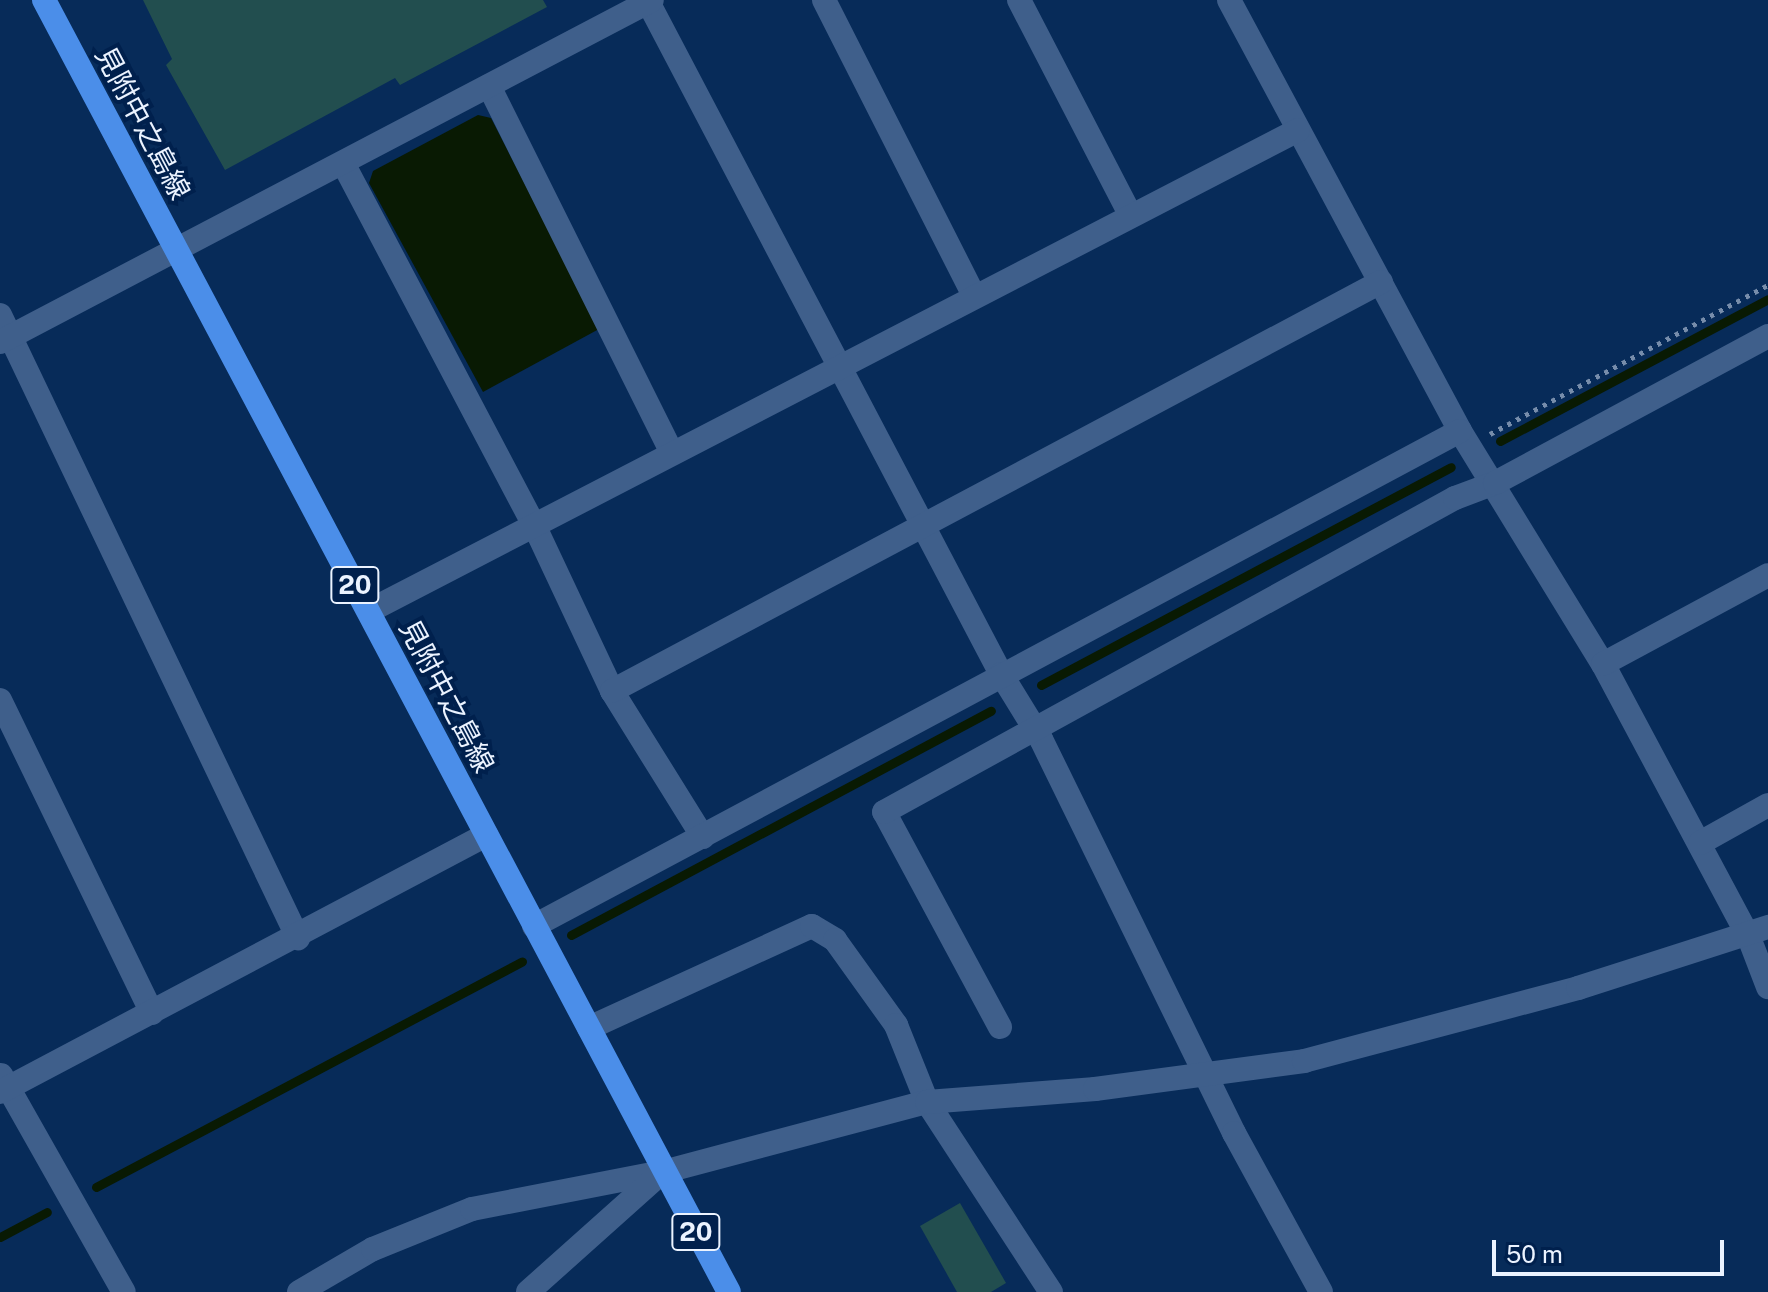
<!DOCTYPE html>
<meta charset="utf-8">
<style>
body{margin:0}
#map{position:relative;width:1768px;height:1292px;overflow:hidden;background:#072b59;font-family:"Public Sans","Noto Sans JP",sans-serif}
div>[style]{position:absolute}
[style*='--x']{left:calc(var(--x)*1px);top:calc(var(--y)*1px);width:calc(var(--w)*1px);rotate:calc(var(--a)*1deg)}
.water>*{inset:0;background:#091a03}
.stream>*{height:9px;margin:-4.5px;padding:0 4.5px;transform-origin:4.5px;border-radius:4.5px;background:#091a03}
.building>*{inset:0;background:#224e4f}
.path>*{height:5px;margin-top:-2.5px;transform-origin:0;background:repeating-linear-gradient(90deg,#778dab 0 4px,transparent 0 10px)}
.minor>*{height:24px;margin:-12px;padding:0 12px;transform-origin:12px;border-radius:12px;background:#3f5f8b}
.major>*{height:24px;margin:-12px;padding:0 12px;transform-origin:12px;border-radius:12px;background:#4b8ee9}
span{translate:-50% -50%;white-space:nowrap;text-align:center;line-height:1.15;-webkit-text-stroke:8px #00204d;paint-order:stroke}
.shield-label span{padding:2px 6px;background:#00204d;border:2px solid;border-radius:6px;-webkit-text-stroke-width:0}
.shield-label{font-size:26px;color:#ebf3ff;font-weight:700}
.street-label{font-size:28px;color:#ebf3ff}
.scale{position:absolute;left:1492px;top:1240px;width:232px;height:36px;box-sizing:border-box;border:4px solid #ebf3ff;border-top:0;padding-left:10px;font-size:24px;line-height:28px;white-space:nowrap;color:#ebf3ff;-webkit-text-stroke:6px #00204d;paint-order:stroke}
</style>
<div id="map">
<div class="water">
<div style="clip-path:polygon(478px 115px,491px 118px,599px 329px,483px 392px,369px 183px,373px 171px)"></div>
</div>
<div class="stream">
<div style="--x:1500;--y:441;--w:303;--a:-27.9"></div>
<div style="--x:1041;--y:685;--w:464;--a:-28"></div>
<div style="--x:571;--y:935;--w:476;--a:-28.1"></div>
<div style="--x:96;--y:1187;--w:482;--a:-27.9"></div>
<div style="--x:0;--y:1237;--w:53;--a:-28"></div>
</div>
<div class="building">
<div style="clip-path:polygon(143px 0,543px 0,547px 7px,400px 85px,395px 78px,225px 170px,166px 65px,172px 59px)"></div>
<div style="clip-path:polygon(960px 1203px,1006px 1283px,991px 1292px,957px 1292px,920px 1226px)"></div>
</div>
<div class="path">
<div style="--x:1490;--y:434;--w:315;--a:-28.2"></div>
</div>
<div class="minor">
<div style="--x:647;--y:0;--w:761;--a:62.29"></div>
<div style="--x:1001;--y:674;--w:76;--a:58.4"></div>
<div style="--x:1041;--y:739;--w:439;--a:63.9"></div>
<div style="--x:1234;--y:1133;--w:181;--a:61.3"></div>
<div style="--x:824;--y:0;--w:332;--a:63.1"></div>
<div style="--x:1019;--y:0;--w:243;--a:62.6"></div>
<div style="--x:1229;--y:0;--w:489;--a:61.8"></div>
<div style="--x:1460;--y:431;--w:273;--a:58.5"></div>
<div style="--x:1603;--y:664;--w:307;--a:61.9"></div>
<div style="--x:1748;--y:935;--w:56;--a:69"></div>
<div style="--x:489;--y:86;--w:410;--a:63.5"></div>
<div style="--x:343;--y:163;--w:412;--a:62.2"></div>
<div style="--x:535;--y:527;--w:181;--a:64.8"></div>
<div style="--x:612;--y:691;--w:172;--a:58.1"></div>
<div style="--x:0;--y:315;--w:691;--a:64.44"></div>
<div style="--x:0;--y:342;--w:736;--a:-27.68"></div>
<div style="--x:369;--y:611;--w:1046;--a:-27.37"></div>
<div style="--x:1603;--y:664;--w:187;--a:-28.3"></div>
<div style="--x:612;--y:691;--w:871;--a:-28.01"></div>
<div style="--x:0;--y:700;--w:348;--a:64.1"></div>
<div style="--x:1700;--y:843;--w:78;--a:-29.2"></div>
<div style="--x:534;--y:926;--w:1050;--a:-28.13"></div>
<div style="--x:1000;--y:1027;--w:244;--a:-118.3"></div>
<div style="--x:884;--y:812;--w:652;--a:-28.81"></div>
<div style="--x:1455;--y:498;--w:43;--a:-20.6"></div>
<div style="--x:1495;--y:483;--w:310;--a:-28.3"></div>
<div style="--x:589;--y:1028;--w:245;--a:-24.6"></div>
<div style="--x:812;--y:926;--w:27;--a:31"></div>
<div style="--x:835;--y:940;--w:105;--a:54.3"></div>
<div style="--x:896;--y:1025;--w:83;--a:68.1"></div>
<div style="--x:927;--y:1102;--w:227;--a:56.9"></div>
<div style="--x:1;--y:1075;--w:249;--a:60.5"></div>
<div style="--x:0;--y:1092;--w:550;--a:-27.87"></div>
<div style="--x:299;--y:1292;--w:86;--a:-30.2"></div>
<div style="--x:373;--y:1249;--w:107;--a:-22"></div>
<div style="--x:472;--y:1209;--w:195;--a:-11"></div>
<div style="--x:663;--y:1172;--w:273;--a:-14.9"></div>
<div style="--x:927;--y:1102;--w:169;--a:-4.4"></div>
<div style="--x:1095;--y:1089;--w:211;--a:-7.6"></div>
<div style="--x:1304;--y:1061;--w:284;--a:-14.9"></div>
<div style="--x:1578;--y:988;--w:200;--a:-17.8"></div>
<div style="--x:528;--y:1292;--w:178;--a:-41.8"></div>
</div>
<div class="major">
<div style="--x:44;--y:0;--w:1462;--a:62.07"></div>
</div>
<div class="shield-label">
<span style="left:355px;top:585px">20</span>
<span style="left:696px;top:1232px">20</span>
</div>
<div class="street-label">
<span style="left:143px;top:123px;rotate:62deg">見附中之島線</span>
<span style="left:447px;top:696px;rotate:62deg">見附中之島線</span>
</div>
<div class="scale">50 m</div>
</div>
